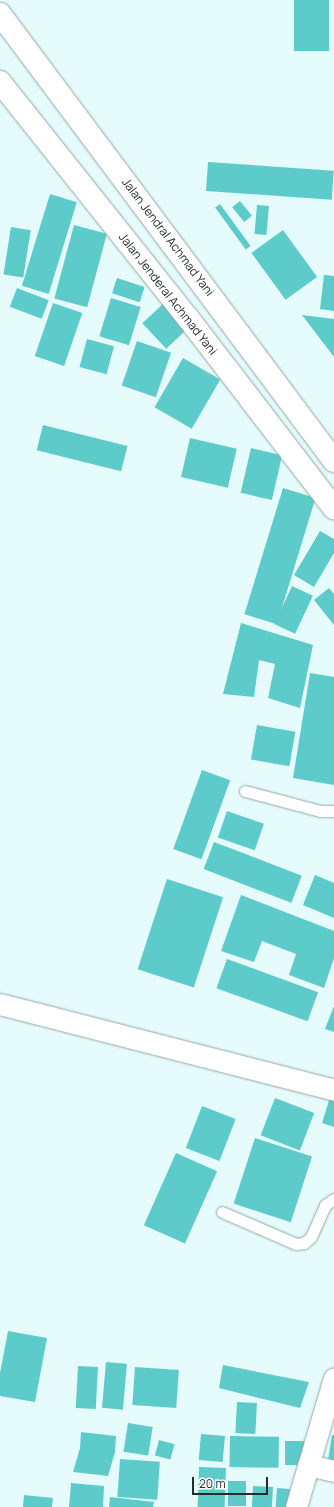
<!DOCTYPE html>
<style>
body{margin:0}
#map{position:relative;width:334px;height:1507px;overflow:hidden;background:#e6fbfb;font-family:Manrope,sans-serif}
div>[style]{position:absolute}
[style*='--x']{left:calc(var(--x)*1px);top:calc(var(--y)*1px);width:calc(var(--w)*1px);rotate:calc(var(--a)*1deg)}
.building>*{inset:0;background:#5ecbcb;transform-origin:0 0}
.roads{filter:drop-shadow(0 0 1px #93a7a7) drop-shadow(0 0 1px #93a7a7)}
.lane>*{height:11px;margin:-5.5px;padding:0 5.5px;transform-origin:5.5px;border-radius:5.5px;background:#fff}
.street>*{height:21px;margin:-10.5px;padding:0 10.5px;transform-origin:10.5px;border-radius:10.5px;background:#fff}
.secondary>*{height:22px;margin:-11px;padding:0 11px;transform-origin:11px;border-radius:11px;background:#fff}
span{translate:-50% -50%;white-space:nowrap;text-align:center;line-height:1.15;-webkit-text-stroke:3px #fff;paint-order:stroke}
.street-label{font-size:12px;color:#232b2b}
.scale{position:absolute;left:192px;top:1477px;width:76px;height:18px;box-sizing:border-box;border:2px solid #232b2b;border-top:0;padding-left:5px;font-size:12px;line-height:14px;white-space:nowrap;color:#232b2b;-webkit-text-stroke:3px #fff;paint-order:stroke}
</style>
<div id="map">
<div class="building">
<div style="left:294px;top:0;width:35px;height:51px"></div>
<div style="left:208px;top:162px;width:126px;height:29px;rotate:4deg"></div>
<div style="left:50px;top:194px;width:28px;height:96px;rotate:17deg"></div>
<div style="left:240px;top:201px;width:19px;height:10px;rotate:51deg"></div>
<div style="left:220px;top:204px;width:52px;height:6px;rotate:54deg"></div>
<div style="left:257px;top:205px;width:12px;height:29px;rotate:5deg"></div>
<div style="left:74px;top:225px;width:34px;height:76px;rotate:15deg"></div>
<div style="left:11px;top:227px;width:20px;height:48px;rotate:9deg"></div>
<div style="left:283px;top:230px;width:58px;height:39px;rotate:54deg"></div>
<div style="clip-path:polygon(324px 275px,334px 276px,334px 311px,320px 309px)"></div>
<div style="left:117px;top:278px;width:29px;height:16px;rotate:18deg"></div>
<div style="left:17px;top:288px;width:34px;height:20px;rotate:21deg"></div>
<div style="left:111px;top:298px;width:31px;height:40px;rotate:17deg"></div>
<div style="left:165px;top:302px;width:35px;height:31px;rotate:47deg"></div>
<div style="left:53px;top:303px;width:31px;height:56px;rotate:19deg"></div>
<div style="clip-path:polygon(302px 315px,334px 319px,334px 357px)"></div>
<div style="left:87px;top:339px;width:28px;height:29px;rotate:15deg"></div>
<div style="left:137px;top:341px;width:36px;height:47px;rotate:19deg"></div>
<div style="left:183px;top:358px;width:43px;height:57px;rotate:30deg"></div>
<div style="left:43px;top:425px;width:87px;height:26px;rotate:14deg"></div>
<div style="left:190px;top:438px;width:48px;height:40px;rotate:13deg"></div>
<div style="left:251px;top:448px;width:32px;height:46px;rotate:13deg"></div>
<div style="left:283px;top:488px;width:34px;height:132px;rotate:17deg"></div>
<div style="clip-path:polygon(320px 531px,334px 539px,334px 553px,314px 587px,294px 575px)"></div>
<div style="left:292px;top:586px;width:23px;height:42px;rotate:25deg"></div>
<div style="clip-path:polygon(329px 588px,334px 594px,334px 625px,314px 600px)"></div>
<div style="clip-path:polygon(241px 623px,313px 645px,300px 708px,268px 698px,275px 664px,259px 660px,254px 697px,223px 694px)"></div>
<div style="clip-path:polygon(310px 673px,334px 677px,334px 785px,293px 778px)"></div>
<div style="left:257px;top:725px;width:39px;height:35px;rotate:10deg"></div>
<div style="left:202px;top:770px;width:30px;height:84px;rotate:20deg"></div>
<div style="left:227px;top:811px;width:39px;height:28px;rotate:19deg"></div>
<div style="left:214px;top:842px;width:94px;height:29px;rotate:21deg"></div>
<div style="clip-path:polygon(315px 875px,334px 883px,334px 918px,303px 905px)"></div>
<div style="left:167px;top:879px;width:59px;height:95px;rotate:18deg"></div>
<div style="clip-path:polygon(241px 895px,334px 931px,334px 958px,324px 988px,289px 975px,296px 954px,262px 941px,254px 962px,221px 951px)"></div>
<div style="left:227px;top:959px;width:97px;height:31px;rotate:20deg"></div>
<div style="clip-path:polygon(334px 1006px,334px 1032px,325px 1029px)"></div>
<div style="clip-path:polygon(332px 1091px,334px 1092px,334px 1127px,322px 1123px)"></div>
<div style="left:275px;top:1098px;width:42px;height:40px;rotate:21deg"></div>
<div style="left:202px;top:1106px;width:36px;height:45px;rotate:21deg"></div>
<div style="left:255px;top:1138px;width:60px;height:69px;rotate:18deg"></div>
<div style="left:176px;top:1153px;width:45px;height:79px;rotate:24deg"></div>
<div style="clip-path:polygon(8px 1331px,47px 1338px,35px 1402px,0 1396px,0 1373px)"></div>
<div style="left:106px;top:1362px;width:21px;height:46px;rotate:5deg"></div>
<div style="clip-path:polygon(223px 1365px,309px 1382px,300px 1408px,219px 1388px)"></div>
<div style="left:78px;top:1366px;width:20px;height:42px;rotate:3deg"></div>
<div style="left:135px;top:1367px;width:44px;height:38px;rotate:4deg"></div>
<div style="left:237px;top:1402px;width:20px;height:31px;rotate:3deg"></div>
<div style="left:128px;top:1423px;width:25px;height:29px;rotate:9deg"></div>
<div style="clip-path:polygon(81px 1432px,116px 1436px,115px 1452px,108px 1476px,73px 1472px,80px 1448px)"></div>
<div style="left:201px;top:1434px;width:24px;height:26px;rotate:5deg"></div>
<div style="clip-path:polygon(332px 1435px,334px 1435px,334px 1467px,327px 1466px)"></div>
<div style="left:230px;top:1436px;width:49px;height:31px;rotate:1deg"></div>
<div style="left:159px;top:1440px;width:16px;height:16px;rotate:15deg"></div>
<div style="left:285px;top:1441px;width:19px;height:24px"></div>
<div style="left:120px;top:1459px;width:40px;height:38px;rotate:4deg"></div>
<div style="left:199px;top:1467px;width:27px;height:40px;rotate:2deg"></div>
<div style="left:228px;top:1481px;width:18px;height:25px"></div>
<div style="clip-path:polygon(71px 1483px,104px 1486px,103px 1507px,69px 1507px)"></div>
<div style="left:253px;top:1486px;width:20px;height:21px;rotate:3deg"></div>
<div style="left:277px;top:1488px;width:13px;height:19px;rotate:4deg"></div>
<div style="clip-path:polygon(24px 1495px,53px 1498px,52px 1507px,23px 1507px)"></div>
<div style="clip-path:polygon(110px 1497px,154px 1502px,153px 1507px,109px 1507px)"></div>
</div>
<div class="roads">
<div class="lane">
<div style="--x:245;--y:791;--w:78;--a:14.9"></div>
<div style="--x:320;--y:811;--w:14;--a:0"></div>
<div style="--x:222;--y:1212;--w:81;--a:23.4"></div>
<div style="--x:296;--y:1244;--w:8;--a:-7"></div>
<div style="--x:304;--y:1243;--w:9;--a:-41"></div>
<div style="--x:311;--y:1237;--w:35;--a:-66"></div>
<div style="--x:325;--y:1205;--w:11;--a:-34"></div>
</div>
<div class="street">
<div style="--x:0;--y:1004;--w:345;--a:14.4"></div>
<div style="--x:308;--y:1465;--w:27;--a:13"></div>
<div style="--x:296;--y:1507;--w:134;--a:-73.6"></div>
</div>
<div class="secondary">
<div style="--x:0;--y:14;--w:558;--a:53.23"></div>
<div style="--x:0;--y:82;--w:302;--a:51.5"></div>
<div style="--x:188;--y:318;--w:240;--a:52.5"></div>
</div>
</div>
<div class="street-label">
<span style="left:168px;top:237px;rotate:53deg">Jalan Jendral Achmad Yani</span>
<span style="left:168px;top:294px;rotate:52deg">Jalan Jenderal Achmad Yani</span>
</div>
<div class="scale">20 m</div>
</div>
